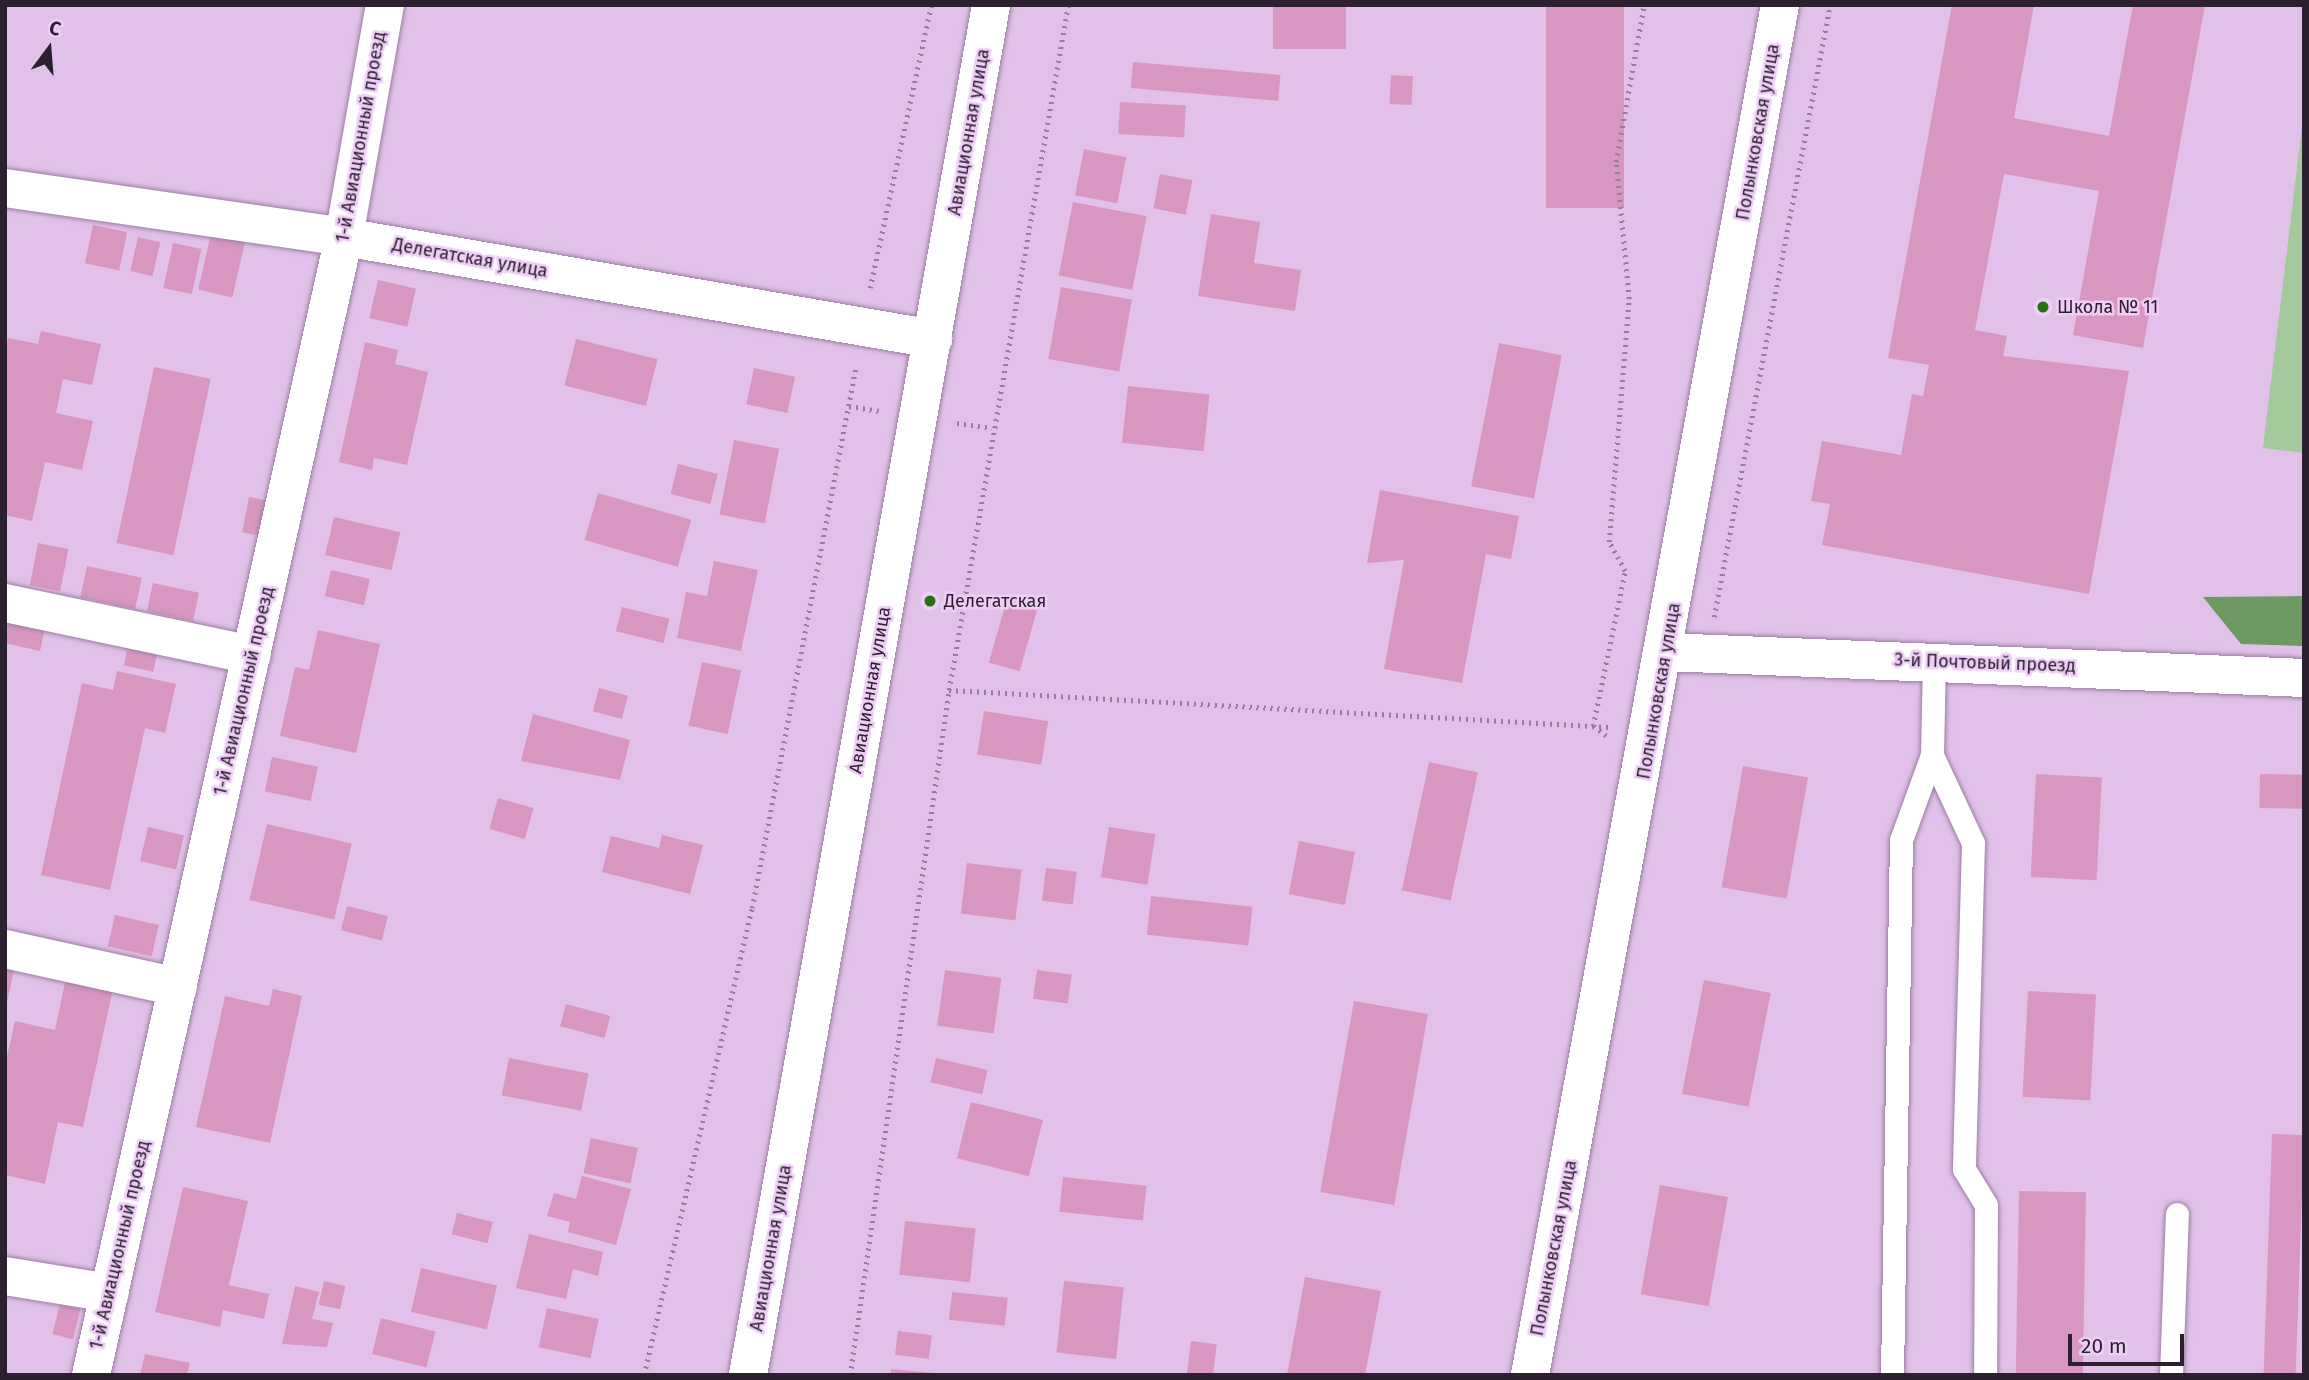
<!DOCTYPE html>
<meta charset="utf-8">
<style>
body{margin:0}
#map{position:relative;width:2309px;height:1380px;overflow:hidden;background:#e1c0e9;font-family:"Fira Sans",sans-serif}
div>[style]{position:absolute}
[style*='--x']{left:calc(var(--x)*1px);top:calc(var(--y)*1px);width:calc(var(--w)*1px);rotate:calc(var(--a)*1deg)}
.green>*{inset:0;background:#a4c99c}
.forest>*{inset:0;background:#6d9a63}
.building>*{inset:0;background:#d797c1;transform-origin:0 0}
.path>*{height:4.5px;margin-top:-2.25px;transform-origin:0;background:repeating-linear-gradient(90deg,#977e9d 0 2px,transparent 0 7px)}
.roads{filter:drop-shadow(0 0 2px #9c7da3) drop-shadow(0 0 2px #9c7da3)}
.service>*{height:23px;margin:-11.5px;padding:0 11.5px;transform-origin:11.5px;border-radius:11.5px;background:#fff}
.minor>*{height:38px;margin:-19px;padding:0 19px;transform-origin:19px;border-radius:19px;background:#fff}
.tertiary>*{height:38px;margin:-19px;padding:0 19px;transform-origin:19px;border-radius:19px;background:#fff}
.secondary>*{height:38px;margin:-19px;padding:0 19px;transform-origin:19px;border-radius:19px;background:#fff}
.dots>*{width:19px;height:19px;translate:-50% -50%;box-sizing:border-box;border:4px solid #eecdf6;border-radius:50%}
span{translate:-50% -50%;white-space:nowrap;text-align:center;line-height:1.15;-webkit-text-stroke:5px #eecdf6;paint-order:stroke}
.street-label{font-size:18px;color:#2c1f2f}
.poi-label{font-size:18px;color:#2c1f2f}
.left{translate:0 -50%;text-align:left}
.frame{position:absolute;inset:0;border:7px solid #2c1f2f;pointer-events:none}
.north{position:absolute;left:14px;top:14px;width:70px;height:70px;-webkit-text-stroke:5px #eecdf6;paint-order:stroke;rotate:16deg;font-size:19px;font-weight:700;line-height:28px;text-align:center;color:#2c1f2f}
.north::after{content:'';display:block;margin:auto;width:24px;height:32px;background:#2c1f2f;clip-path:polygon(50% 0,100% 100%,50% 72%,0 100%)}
.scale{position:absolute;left:2068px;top:1334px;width:116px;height:32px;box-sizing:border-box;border:4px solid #2c1f2f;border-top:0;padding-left:9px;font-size:21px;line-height:24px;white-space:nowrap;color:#2c1f2f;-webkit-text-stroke:5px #eecdf6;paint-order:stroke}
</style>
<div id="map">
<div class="green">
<div style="clip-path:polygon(2304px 110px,2304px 453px,2263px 448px)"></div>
</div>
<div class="forest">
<div style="clip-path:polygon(2304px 596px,2304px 646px,2241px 644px,2203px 597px)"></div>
</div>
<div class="building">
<div style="left:1273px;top:5px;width:73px;height:44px"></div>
<div style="left:1546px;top:5px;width:78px;height:203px"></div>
<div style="clip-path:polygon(1952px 5px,2034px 5px,2014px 118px,2109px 136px,2133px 5px,2205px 5px,2143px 348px,2073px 335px,2099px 191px,2004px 174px,1975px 330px,2007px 336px,2003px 356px,2129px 371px,2089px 594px,1822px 545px,1830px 504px,1811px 501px,1822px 441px,1901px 455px,1912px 394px,1923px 396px,1929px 365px,1888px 358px)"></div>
<div style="left:1133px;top:62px;width:148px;height:26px;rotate:5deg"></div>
<div style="left:1391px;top:75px;width:22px;height:29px;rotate:3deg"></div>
<div style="left:1120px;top:102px;width:66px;height:32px;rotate:3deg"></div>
<div style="left:1084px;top:149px;width:43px;height:47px;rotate:11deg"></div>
<div style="left:1160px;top:174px;width:33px;height:35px;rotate:11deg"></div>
<div style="left:1073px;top:202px;width:75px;height:75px;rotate:11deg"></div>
<div style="clip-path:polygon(1211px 214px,1260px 222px,1254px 263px,1301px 270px,1295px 311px,1198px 296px)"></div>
<div style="left:93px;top:225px;width:35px;height:39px;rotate:12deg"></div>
<div style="left:211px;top:234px;width:35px;height:57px;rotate:13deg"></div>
<div style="left:138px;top:237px;width:23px;height:35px;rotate:13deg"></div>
<div style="left:173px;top:243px;width:29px;height:46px;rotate:12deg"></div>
<div style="left:378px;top:280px;width:39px;height:39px;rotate:13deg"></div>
<div style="left:1061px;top:287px;width:72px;height:73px;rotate:10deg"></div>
<div style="clip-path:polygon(41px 331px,101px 344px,92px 385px,63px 379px,56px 413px,93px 421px,82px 470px,45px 462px,32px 521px,5px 515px,5px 352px,8px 338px,38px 344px)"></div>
<div style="left:576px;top:339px;width:84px;height:48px;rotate:14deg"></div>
<div style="clip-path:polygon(365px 342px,398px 350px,395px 364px,428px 372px,407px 465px,374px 458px,372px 470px,339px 462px)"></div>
<div style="left:1499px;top:343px;width:64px;height:146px;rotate:11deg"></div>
<div style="left:154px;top:367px;width:58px;height:180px;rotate:12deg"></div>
<div style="left:754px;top:368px;width:42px;height:37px;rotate:12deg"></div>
<div style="left:1128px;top:386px;width:82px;height:57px;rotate:6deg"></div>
<div style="left:734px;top:440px;width:46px;height:76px;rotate:11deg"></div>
<div style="left:678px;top:464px;width:41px;height:31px;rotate:14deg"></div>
<div style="clip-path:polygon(1380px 490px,1519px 516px,1511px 559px,1486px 554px,1462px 683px,1384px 669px,1404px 560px,1367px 563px)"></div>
<div style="left:598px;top:493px;width:97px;height:49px;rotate:16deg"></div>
<div style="left:249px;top:497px;width:21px;height:36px;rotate:11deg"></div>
<div style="left:334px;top:517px;width:68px;height:39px;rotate:13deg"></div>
<div style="left:38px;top:543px;width:31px;height:43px;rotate:11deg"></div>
<div style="clip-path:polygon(714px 561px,758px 570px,741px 651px,677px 638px,686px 592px,707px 596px)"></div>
<div style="left:87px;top:566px;width:56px;height:32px;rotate:12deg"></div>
<div style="left:331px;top:570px;width:40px;height:27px;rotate:13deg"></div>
<div style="left:153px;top:583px;width:47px;height:29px;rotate:12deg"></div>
<div style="left:1007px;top:599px;width:32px;height:66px;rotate:16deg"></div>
<div style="left:622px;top:607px;width:49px;height:25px;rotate:14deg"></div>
<div style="clip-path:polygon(5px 610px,47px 619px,40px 651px,5px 643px)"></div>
<div style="clip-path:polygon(318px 630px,380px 644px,356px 753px,280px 736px,295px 667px,309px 670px)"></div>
<div style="left:128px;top:646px;width:30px;height:20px;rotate:12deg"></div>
<div style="left:702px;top:662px;width:40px;height:65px;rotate:12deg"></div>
<div style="clip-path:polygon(117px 671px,176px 684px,165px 733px,145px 728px,110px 890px,41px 875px,82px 683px,113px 690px)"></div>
<div style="left:599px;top:688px;width:30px;height:24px;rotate:15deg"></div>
<div style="left:984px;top:711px;width:65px;height:44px;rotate:9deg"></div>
<div style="clip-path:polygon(533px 714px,630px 740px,620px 780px,521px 761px)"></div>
<div style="left:272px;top:757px;width:47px;height:35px;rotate:12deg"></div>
<div style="left:1429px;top:762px;width:50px;height:131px;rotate:12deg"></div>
<div style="left:1743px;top:766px;width:66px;height:123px;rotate:10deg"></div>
<div style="left:2036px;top:774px;width:66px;height:103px;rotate:3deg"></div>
<div style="left:2260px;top:774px;width:44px;height:34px;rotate:1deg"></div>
<div style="left:498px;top:798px;width:37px;height:32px;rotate:16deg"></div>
<div style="left:267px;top:824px;width:87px;height:78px;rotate:13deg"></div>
<div style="left:148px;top:827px;width:37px;height:35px;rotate:13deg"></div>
<div style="left:1109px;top:827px;width:47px;height:51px;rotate:9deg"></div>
<div style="clip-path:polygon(662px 835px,703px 845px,690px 894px,602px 872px,611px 836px,659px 848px)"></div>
<div style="left:1299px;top:841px;width:57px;height:54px;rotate:11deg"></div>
<div style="left:967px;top:863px;width:55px;height:51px;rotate:7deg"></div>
<div style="left:1046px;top:868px;width:31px;height:33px;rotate:7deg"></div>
<div style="left:1151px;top:896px;width:102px;height:39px;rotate:6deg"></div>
<div style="left:347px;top:906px;width:42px;height:25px;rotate:14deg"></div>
<div style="left:115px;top:915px;width:45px;height:32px;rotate:13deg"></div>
<div style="clip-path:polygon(5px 968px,14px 970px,6px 1007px,5px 1007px)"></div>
<div style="left:945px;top:970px;width:57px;height:56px;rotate:8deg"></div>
<div style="left:1037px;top:970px;width:35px;height:29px;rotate:8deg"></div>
<div style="clip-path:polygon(66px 978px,113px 989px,83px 1127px,58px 1122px,45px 1184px,5px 1175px,5px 1065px,15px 1021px,55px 1030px)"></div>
<div style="left:1704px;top:980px;width:68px;height:116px;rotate:11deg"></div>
<div style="clip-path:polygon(273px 989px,302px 996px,270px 1143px,196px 1127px,225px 996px,269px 1006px)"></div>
<div style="left:2028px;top:991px;width:68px;height:106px;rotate:3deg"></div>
<div style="left:1354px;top:1001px;width:75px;height:194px;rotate:10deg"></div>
<div style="left:566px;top:1004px;width:46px;height:23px;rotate:15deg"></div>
<div style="left:509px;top:1058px;width:81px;height:38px;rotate:11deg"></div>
<div style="left:936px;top:1058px;width:53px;height:25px;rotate:13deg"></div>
<div style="left:971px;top:1102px;width:74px;height:58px;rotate:14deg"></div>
<div style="left:2272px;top:1134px;width:32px;height:241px;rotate:2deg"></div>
<div style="left:591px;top:1138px;width:48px;height:36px;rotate:12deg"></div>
<div style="clip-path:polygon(582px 1176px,631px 1189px,616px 1245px,568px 1232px,570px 1222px,547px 1216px,554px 1193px,576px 1199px)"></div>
<div style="left:1063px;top:1177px;width:84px;height:35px;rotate:6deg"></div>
<div style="left:1660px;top:1185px;width:69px;height:111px;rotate:10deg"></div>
<div style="clip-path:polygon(183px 1187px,248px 1201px,229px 1285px,269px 1294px,264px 1319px,223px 1310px,220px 1327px,155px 1312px)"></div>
<div style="left:2019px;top:1191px;width:67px;height:184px;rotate:1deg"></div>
<div style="left:457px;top:1213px;width:37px;height:22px;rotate:14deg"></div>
<div style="left:905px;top:1221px;width:71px;height:54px;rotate:6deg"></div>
<div style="clip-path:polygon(529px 1234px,603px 1252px,598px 1276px,573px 1269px,566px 1299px,516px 1288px)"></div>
<div style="left:421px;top:1268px;width:78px;height:45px;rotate:13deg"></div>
<div style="clip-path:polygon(1305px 1277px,1381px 1291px,1365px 1375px,1287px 1375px)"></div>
<div style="left:324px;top:1281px;width:22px;height:24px;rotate:13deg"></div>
<div style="left:1064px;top:1281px;width:60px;height:72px;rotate:6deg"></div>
<div style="clip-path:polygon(295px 1286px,319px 1292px,312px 1319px,333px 1323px,327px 1347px,282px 1344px)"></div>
<div style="left:952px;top:1292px;width:56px;height:28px;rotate:6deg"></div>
<div style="left:60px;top:1304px;width:21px;height:31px;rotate:14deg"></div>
<div style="left:547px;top:1308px;width:53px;height:40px;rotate:12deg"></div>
<div style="left:381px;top:1318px;width:56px;height:37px;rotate:14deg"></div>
<div style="left:898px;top:1331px;width:34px;height:24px;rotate:7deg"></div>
<div style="left:1191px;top:1341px;width:26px;height:34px;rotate:7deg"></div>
<div style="clip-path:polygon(145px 1354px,190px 1363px,187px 1375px,140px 1375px)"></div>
<div style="clip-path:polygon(891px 1369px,933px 1373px,932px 1375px,891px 1375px)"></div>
</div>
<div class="path">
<div style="--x:870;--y:288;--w:289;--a:-77.8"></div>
<div style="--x:849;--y:406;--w:30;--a:9"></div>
<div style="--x:957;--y:423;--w:35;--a:8"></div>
<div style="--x:1714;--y:617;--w:623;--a:-79.27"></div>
<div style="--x:949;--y:690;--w:661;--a:3.21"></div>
<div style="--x:1606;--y:736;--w:16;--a:-142"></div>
<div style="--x:1593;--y:726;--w:158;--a:-78.3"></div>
<div style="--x:1625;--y:571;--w:33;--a:-119"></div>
<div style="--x:1609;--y:542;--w:244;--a:-85.3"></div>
<div style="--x:1629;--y:299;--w:138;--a:-95.4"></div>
<div style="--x:1616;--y:162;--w:159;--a:-79.9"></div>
<div style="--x:644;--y:1375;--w:479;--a:-77"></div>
<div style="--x:752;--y:908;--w:552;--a:-79.14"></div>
<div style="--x:850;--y:1375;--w:692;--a:-81.78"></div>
<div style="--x:949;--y:690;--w:695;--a:-80.14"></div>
</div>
<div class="roads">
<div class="service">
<div style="--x:1932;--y:755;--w:97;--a:65"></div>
<div style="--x:1973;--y:843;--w:326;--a:91.6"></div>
<div style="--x:1964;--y:1169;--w:42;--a:58.6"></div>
<div style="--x:1986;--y:1205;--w:170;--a:90.3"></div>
<div style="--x:1892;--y:1375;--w:535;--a:-89.04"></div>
<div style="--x:1901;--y:840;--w:90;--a:-70"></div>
<div style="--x:1932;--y:755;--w:94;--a:-88.8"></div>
<div style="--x:2171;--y:1375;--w:161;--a:-87.9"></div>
</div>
<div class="minor">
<div style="--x:5;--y:188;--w:343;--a:8.2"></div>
<div style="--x:344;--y:237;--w:598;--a:9.82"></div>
<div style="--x:5;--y:603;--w:252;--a:11.9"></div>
<div style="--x:1666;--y:652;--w:639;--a:2.33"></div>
<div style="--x:5;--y:949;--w:177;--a:12.4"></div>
<div style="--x:5;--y:1276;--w:106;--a:9.2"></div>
<div style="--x:91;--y:1375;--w:1166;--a:-77.47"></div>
<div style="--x:344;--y:237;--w:236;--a:-80"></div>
</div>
<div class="tertiary">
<div style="--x:1530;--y:1375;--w:1393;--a:-79.66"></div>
</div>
<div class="secondary">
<div style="--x:748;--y:1375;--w:1391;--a:-79.94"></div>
</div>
</div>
<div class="dots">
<div style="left:2043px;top:307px;background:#287113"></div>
<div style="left:930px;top:601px;background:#287113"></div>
</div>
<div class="street-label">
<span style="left:969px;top:132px;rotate:-80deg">Авиационная улица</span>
<span style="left:1758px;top:132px;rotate:-80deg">Полынковская улица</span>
<span style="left:361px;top:137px;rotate:-80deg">1-й Авиационный проезд</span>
<span style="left:470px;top:258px;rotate:10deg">Делегатская улица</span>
<span style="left:1985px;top:663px;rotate:2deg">3-й Почтовый проезд</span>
<span style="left:870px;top:690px;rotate:-80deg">Авиационная улица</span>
<span style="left:244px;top:691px;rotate:-77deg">1-й Авиационный проезд</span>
<span style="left:1659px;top:691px;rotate:-80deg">Полынковская улица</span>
<span style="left:120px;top:1245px;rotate:-77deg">1-й Авиационный проезд</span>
<span style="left:771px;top:1248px;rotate:-80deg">Авиационная улица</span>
<span style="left:1554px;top:1248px;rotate:-79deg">Полынковская улица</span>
</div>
<div class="poi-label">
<span class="left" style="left:2057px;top:307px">Школа № 11</span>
<span class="left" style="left:944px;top:601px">Делегатская</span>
</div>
<div class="frame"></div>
<div class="north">С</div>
<div class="scale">20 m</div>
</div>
